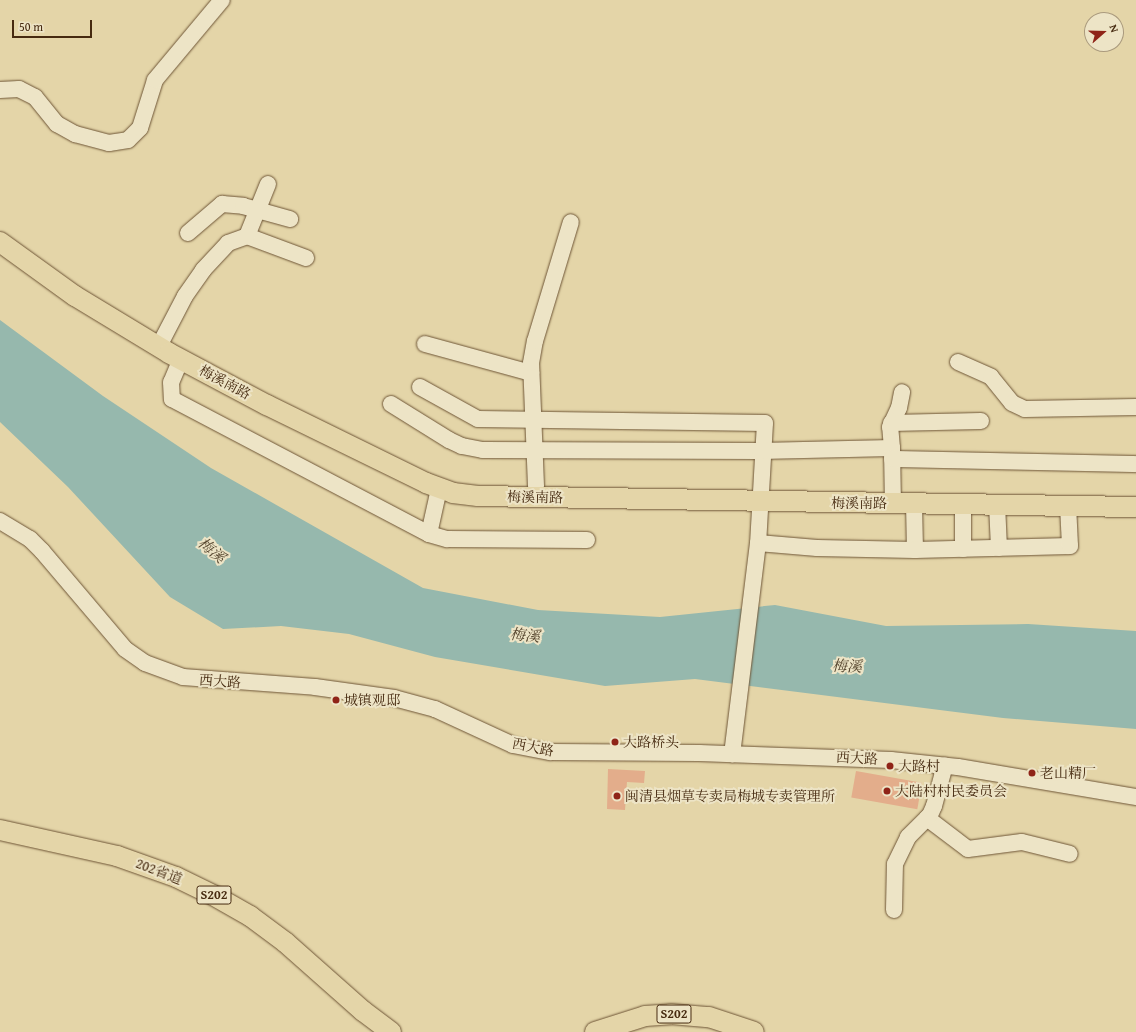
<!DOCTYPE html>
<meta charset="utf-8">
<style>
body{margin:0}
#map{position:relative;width:1136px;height:1032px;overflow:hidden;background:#e4d5a8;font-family:"Gentium Book Plus","Noto Serif SC",serif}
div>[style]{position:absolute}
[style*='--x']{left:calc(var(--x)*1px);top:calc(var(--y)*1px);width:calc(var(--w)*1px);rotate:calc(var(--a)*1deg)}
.water>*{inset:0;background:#96b8ad}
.building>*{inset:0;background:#e3ad8b;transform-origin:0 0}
.roads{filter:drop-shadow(0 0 1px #6e5536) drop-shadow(0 0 1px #6e5536)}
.minor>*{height:16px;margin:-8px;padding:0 8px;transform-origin:8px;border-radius:8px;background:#ede4c6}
.major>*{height:20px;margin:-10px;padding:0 10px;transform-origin:10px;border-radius:10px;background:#e4d5a8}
.dots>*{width:11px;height:11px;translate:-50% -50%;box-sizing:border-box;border:2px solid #ede4c6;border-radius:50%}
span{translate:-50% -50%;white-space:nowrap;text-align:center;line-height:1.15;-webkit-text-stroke:4px #ede4c6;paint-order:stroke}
.shield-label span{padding:1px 3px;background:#ede4c6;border:1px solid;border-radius:3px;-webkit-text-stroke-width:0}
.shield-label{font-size:13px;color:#462a10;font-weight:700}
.street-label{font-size:14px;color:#462a10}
.poi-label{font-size:14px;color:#462a10}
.left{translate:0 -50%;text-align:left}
.water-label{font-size:15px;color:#56462f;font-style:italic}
.north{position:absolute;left:1084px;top:12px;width:40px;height:40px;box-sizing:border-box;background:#ede4c6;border:1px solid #aa9a7d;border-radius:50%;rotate:70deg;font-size:11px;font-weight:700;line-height:16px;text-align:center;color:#462a10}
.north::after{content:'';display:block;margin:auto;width:14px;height:18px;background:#8f2418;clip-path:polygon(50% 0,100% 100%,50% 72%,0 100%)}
.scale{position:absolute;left:12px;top:20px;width:80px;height:18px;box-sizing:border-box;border:2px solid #462a10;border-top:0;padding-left:5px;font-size:12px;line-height:14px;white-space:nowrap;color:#462a10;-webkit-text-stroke:3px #ede4c6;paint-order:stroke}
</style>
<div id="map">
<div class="water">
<div style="clip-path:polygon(0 320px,103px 396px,211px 468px,423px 588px,538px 610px,660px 617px,775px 605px,886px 626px,1028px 624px,1136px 631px,1136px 729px,1003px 718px,695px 679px,605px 686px,435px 657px,349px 634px,281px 626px,223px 629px,170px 597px,68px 487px,0 422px)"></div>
</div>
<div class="building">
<div style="clip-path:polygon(608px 769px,645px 771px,644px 783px,627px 782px,625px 810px,607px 809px)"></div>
<div style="left:856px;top:771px;width:67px;height:27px;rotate:10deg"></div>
</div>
<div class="roads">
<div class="minor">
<div style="--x:0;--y:90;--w:19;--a:-3"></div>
<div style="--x:19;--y:89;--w:18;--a:27"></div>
<div style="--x:35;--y:97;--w:35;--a:51"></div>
<div style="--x:57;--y:124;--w:21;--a:29"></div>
<div style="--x:75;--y:134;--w:35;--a:15"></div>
<div style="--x:109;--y:143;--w:19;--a:-9"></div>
<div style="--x:128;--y:140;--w:17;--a:-45"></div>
<div style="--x:140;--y:128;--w:50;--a:-72.6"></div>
<div style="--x:155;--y:80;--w:104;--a:-50.1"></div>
<div style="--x:188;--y:233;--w:45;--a:-40.5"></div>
<div style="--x:222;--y:204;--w:21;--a:5"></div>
<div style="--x:243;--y:206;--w:49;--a:15.5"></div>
<div style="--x:247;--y:236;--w:63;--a:20.4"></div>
<div style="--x:425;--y:344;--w:110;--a:15.3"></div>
<div style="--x:159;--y:346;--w:56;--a:-62.5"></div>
<div style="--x:185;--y:296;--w:32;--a:-55"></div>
<div style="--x:203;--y:270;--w:37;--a:-47"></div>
<div style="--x:228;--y:243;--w:20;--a:-20"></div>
<div style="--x:247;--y:236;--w:56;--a:-68"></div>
<div style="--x:181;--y:359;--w:25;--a:113"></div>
<div style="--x:171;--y:382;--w:17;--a:87"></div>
<div style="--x:172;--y:399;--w:290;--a:27.7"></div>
<div style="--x:429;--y:534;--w:19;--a:16"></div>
<div style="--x:447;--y:539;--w:140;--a:0.4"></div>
<div style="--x:958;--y:362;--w:36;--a:24"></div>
<div style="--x:991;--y:377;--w:33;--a:51"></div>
<div style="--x:1012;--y:403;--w:14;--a:25"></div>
<div style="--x:1025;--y:409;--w:111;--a:-1"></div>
<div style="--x:420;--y:387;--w:66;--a:28.9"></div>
<div style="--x:478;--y:419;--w:287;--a:0.8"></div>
<div style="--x:765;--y:423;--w:120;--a:93.3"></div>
<div style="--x:758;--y:543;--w:213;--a:97"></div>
<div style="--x:391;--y:404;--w:68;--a:31.8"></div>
<div style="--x:449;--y:440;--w:14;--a:25"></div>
<div style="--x:462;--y:446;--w:21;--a:11"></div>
<div style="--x:483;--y:450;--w:277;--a:0.2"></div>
<div style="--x:760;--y:451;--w:132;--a:-1.3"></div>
<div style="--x:892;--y:448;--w:55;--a:89"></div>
<div style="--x:891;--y:423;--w:90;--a:-1.3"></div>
<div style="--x:892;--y:448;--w:21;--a:-95"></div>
<div style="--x:890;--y:427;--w:21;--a:-65"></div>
<div style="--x:899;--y:408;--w:16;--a:-79"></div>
<div style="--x:892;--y:459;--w:244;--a:1.2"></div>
<div style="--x:536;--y:486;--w:123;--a:-92.3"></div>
<div style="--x:531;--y:363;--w:22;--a:-80"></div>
<div style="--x:535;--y:341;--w:124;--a:-73.2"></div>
<div style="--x:914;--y:503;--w:47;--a:88.8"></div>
<div style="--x:963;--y:504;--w:45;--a:90"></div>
<div style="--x:997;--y:504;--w:44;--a:87.4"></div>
<div style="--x:0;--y:521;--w:35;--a:31"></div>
<div style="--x:30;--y:539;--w:17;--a:45"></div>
<div style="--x:42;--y:551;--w:128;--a:49.7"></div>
<div style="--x:125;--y:649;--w:24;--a:35"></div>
<div style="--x:145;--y:663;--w:40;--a:20.2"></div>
<div style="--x:183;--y:677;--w:132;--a:4.3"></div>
<div style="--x:315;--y:687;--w:80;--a:7.9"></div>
<div style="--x:394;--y:698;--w:42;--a:15"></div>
<div style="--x:435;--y:709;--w:86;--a:24.8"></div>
<div style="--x:513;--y:745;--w:38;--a:11"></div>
<div style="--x:550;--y:752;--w:149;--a:0.4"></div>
<div style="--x:699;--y:753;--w:192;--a:2.1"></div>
<div style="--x:891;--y:760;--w:67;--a:6"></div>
<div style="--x:958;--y:767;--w:181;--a:9.6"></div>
<div style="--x:429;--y:534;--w:46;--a:-77.5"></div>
<div style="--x:758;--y:543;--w:59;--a:4.8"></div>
<div style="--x:817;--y:548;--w:98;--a:1.2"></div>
<div style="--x:915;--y:550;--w:155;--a:-1.5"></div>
<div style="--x:1070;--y:546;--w:41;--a:-92.8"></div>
<div style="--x:927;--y:818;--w:51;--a:37.1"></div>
<div style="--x:968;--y:849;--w:54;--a:-7.4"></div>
<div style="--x:1022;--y:842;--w:49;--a:14"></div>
<div style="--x:894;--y:910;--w:46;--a:-88.8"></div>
<div style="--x:895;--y:864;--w:30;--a:-64"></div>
<div style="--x:908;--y:837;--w:31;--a:-45"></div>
<div style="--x:930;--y:815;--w:10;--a:-66"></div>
<div style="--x:934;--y:806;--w:42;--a:-75"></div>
</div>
<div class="major">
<div style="--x:0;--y:242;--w:92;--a:35.8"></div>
<div style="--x:75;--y:296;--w:110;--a:31.2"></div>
<div style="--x:169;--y:353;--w:111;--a:28"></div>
<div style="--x:267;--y:405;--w:177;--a:26.1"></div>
<div style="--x:426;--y:483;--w:29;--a:20"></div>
<div style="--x:453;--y:493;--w:25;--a:7"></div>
<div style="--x:478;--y:496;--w:658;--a:0.96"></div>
<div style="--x:0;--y:830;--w:120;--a:12.5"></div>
<div style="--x:117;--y:856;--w:63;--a:19.6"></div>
<div style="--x:176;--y:877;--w:41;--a:25.9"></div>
<div style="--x:213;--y:895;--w:43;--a:29.6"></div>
<div style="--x:250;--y:916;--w:44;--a:36.6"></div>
<div style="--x:285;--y:942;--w:104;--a:41.5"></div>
<div style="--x:363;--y:1011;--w:35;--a:37"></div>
<div style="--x:595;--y:1032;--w:52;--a:-17.7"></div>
<div style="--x:645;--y:1016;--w:26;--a:-4"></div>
<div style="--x:671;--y:1014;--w:38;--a:5"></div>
<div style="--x:709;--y:1017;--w:47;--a:18.4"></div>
</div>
</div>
<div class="dots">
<div style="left:336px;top:700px;background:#8f2418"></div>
<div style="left:615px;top:742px;background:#8f2418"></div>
<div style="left:890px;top:766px;background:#8f2418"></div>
<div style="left:1032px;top:773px;background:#8f2418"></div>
<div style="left:887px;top:791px;background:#8f2418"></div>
<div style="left:617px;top:796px;background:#8f2418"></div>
</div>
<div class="shield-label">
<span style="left:214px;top:895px">S202</span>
<span style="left:674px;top:1014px">S202</span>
</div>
<div class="street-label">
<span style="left:225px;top:382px;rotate:28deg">梅溪南路</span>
<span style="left:535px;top:497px;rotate:1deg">梅溪南路</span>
<span style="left:859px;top:503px">梅溪南路</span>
<span style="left:220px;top:681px;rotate:4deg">西大路</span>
<span style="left:533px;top:747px;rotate:11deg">西大路</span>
<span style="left:857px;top:758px;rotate:3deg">西大路</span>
<span style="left:159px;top:871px;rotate:21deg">202省道</span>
</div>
<div class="poi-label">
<span class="left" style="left:344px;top:700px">城镇观邸</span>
<span class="left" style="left:623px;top:742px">大路桥头</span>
<span class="left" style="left:898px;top:766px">大路村</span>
<span class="left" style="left:1040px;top:773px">老山精厂</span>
<span class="left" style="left:895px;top:791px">大陆村村民委员会</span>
<span class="left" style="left:625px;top:796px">闽清县烟草专卖局梅城专卖管理所</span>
</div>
<div class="water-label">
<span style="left:212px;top:550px;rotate:40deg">梅溪</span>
<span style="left:525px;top:635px;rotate:6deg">梅溪</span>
<span style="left:847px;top:666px;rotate:2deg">梅溪</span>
</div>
<div class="north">N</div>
<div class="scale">50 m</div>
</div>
